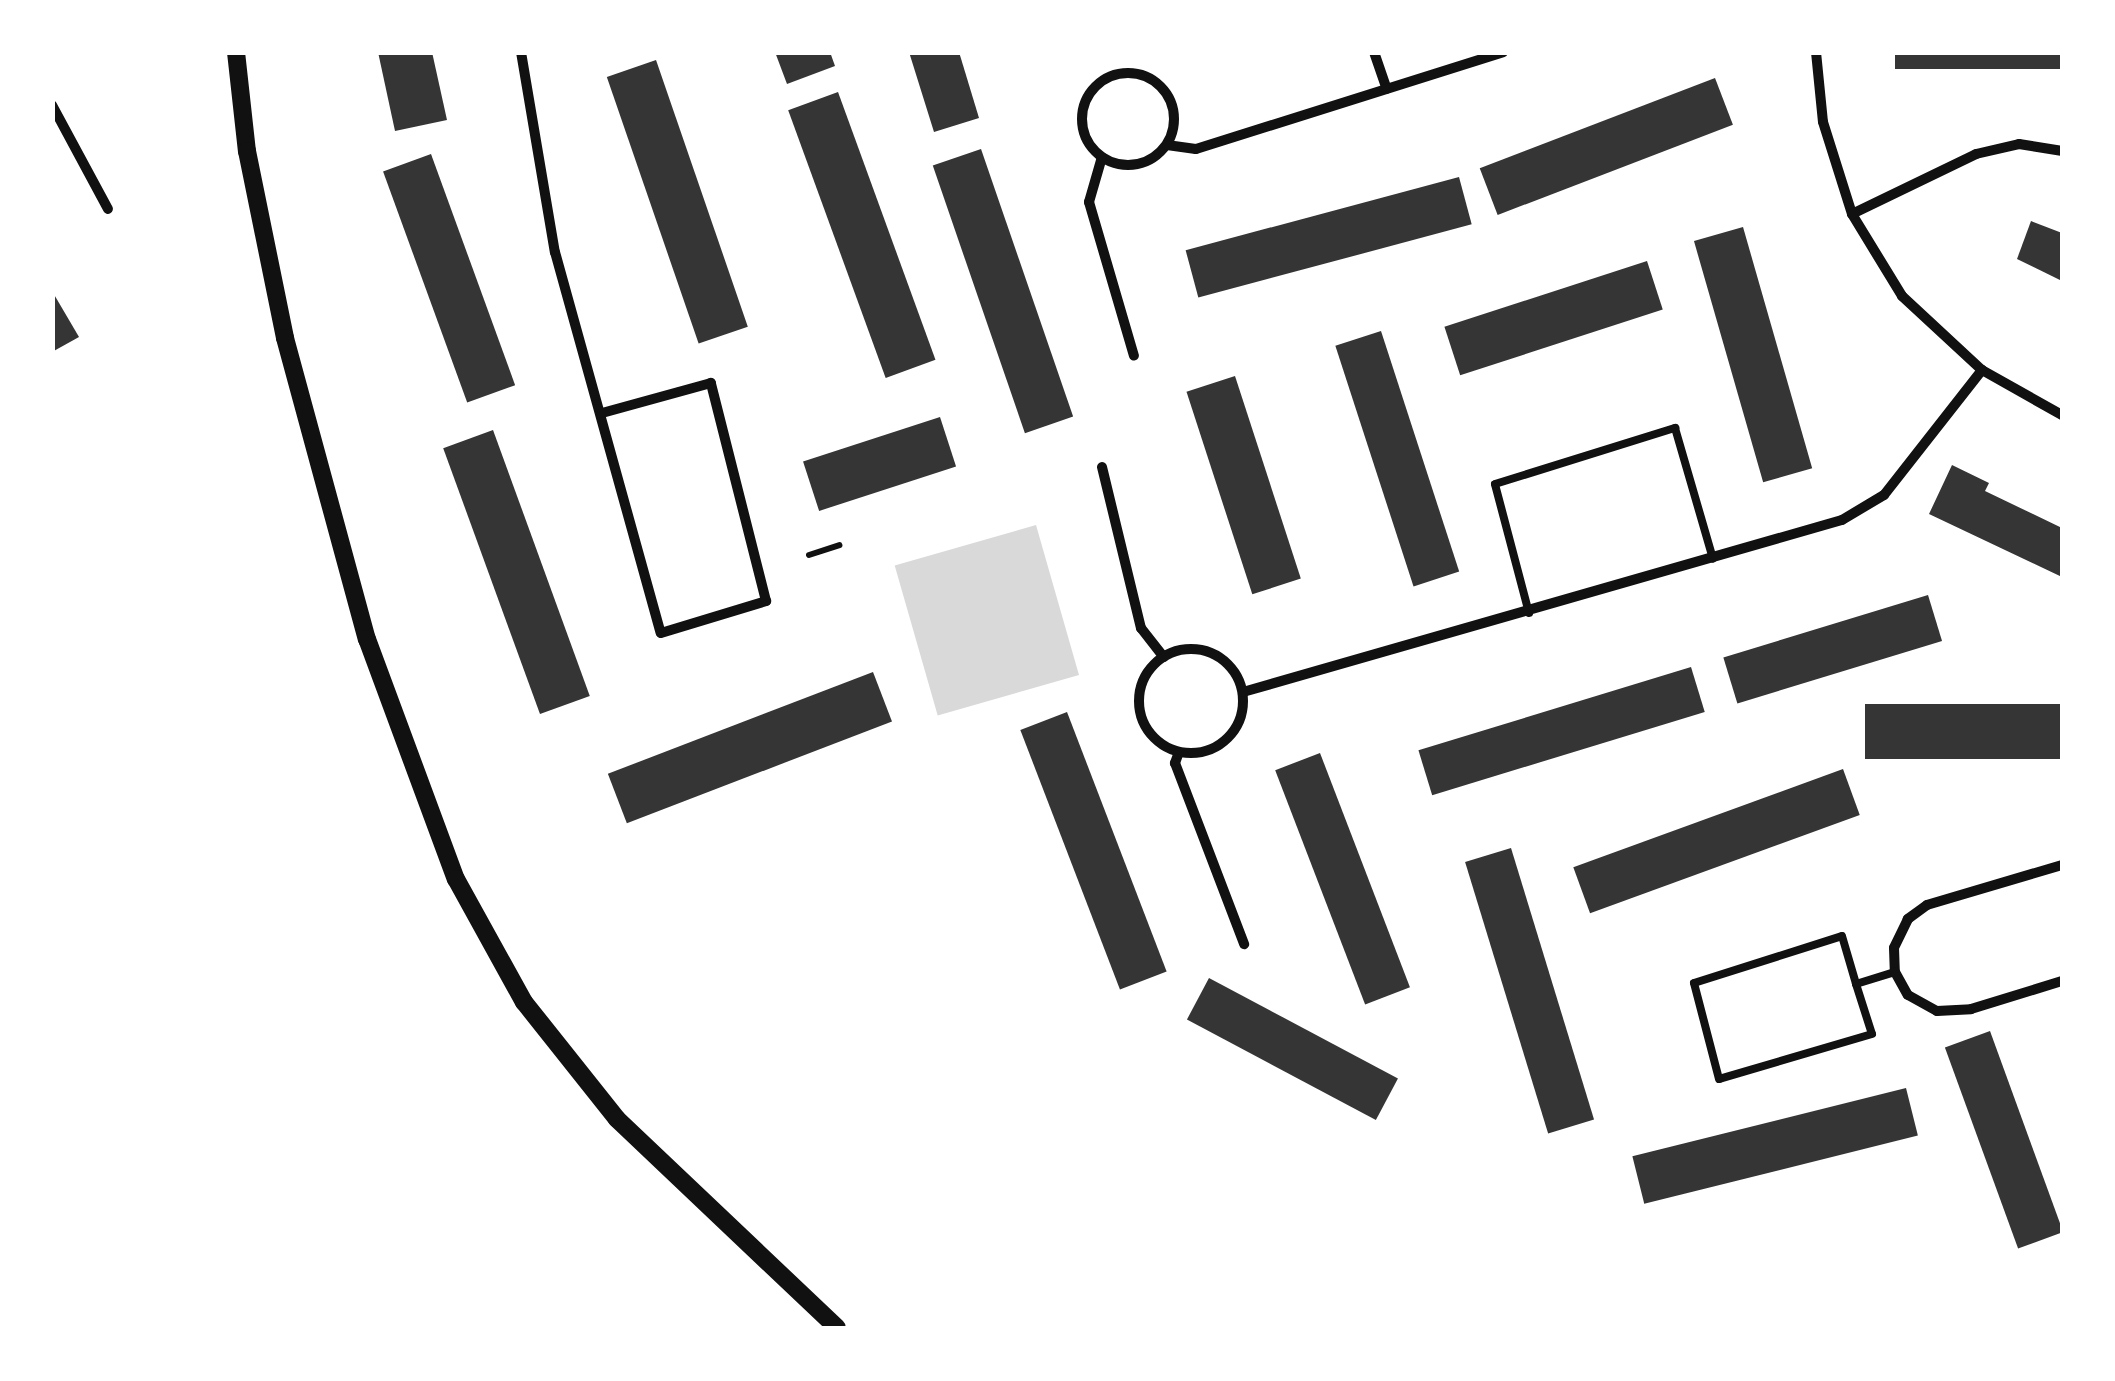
<!DOCTYPE html>
<style>
body{margin:0}
#map{position:relative;width:2115px;height:1381px;overflow:hidden;background:#fff;font-family:Merriweather,serif}
div>[style]{position:absolute}
[style*='--x']{left:calc(var(--x)*1px);top:calc(var(--y)*1px);width:calc(var(--w)*1px);rotate:calc(var(--a)*1deg)}
.water>*{inset:0;background:#d9d9d9;transform-origin:0 0}
.building>*{inset:0;background:#353535;transform-origin:0 0}
.path>*{height:6px;margin:-3px;padding:0 3px;transform-origin:3px;border-radius:3px;background:#111}
.service>*{height:8px;margin:-4px;padding:0 4px;transform-origin:4px;border-radius:4px;background:#111}
.minor>*{height:10px;margin:-5px;padding:0 5px;transform-origin:5px;border-radius:5px;background:#111}
.minor>.ring{margin:-5px;padding:0;box-sizing:content-box;background:none;border:10px solid #111;border-radius:50%}
.tertiary>*{height:18px;margin:-9px;padding:0 9px;transform-origin:9px;border-radius:9px;background:#111}
span{translate:-50% -50%;white-space:nowrap;text-align:center;line-height:1.15;-webkit-text-stroke:10px #fff;paint-order:stroke}
.frame{position:absolute;inset:0;border:55px solid #fff;pointer-events:none}
</style>
<div id="map">
<div class="water">
<div style="left:1036px;top:525px;width:156px;height:147px;rotate:74deg"></div>
</div>
<div class="building">
<div style="clip-path:polygon(378px 52px,432px 52px,447px 120px,395px 131px)"></div>
<div style="clip-path:polygon(775px 52px,830px 52px,835px 66px,787px 84px)"></div>
<div style="clip-path:polygon(909px 52px,959px 52px,979px 118px,934px 132px)"></div>
<div style="left:1895px;top:52px;width:167px;height:17px"></div>
<div style="left:656px;top:60px;width:282px;height:52px;rotate:71deg"></div>
<div style="left:1715px;top:78px;width:50px;height:252px;rotate:69deg"></div>
<div style="left:838px;top:92px;width:285px;height:53px;rotate:70deg"></div>
<div style="left:981px;top:149px;width:283px;height:51px;rotate:71deg"></div>
<div style="left:431px;top:154px;width:246px;height:51px;rotate:70deg"></div>
<div style="left:1459px;top:177px;width:49px;height:283px;rotate:75deg"></div>
<div style="clip-path:polygon(2031px 221px,2062px 233px,2062px 281px,2017px 259px)"></div>
<div style="left:1743px;top:227px;width:251px;height:51px;rotate:74deg"></div>
<div style="left:1647px;top:261px;width:51px;height:213px;rotate:72deg"></div>
<div style="clip-path:polygon(52px 291px,79px 337px,52px 352px)"></div>
<div style="left:1381px;top:331px;width:253px;height:48px;rotate:72deg"></div>
<div style="left:1235px;top:376px;width:213px;height:51px;rotate:72deg"></div>
<div style="left:940px;top:417px;width:52px;height:144px;rotate:72deg"></div>
<div style="left:493px;top:430px;width:283px;height:53px;rotate:70deg"></div>
<div style="clip-path:polygon(1952px 465px,1989px 483px,1985px 491px,2062px 528px,2062px 577px,1929px 514px)"></div>
<div style="left:1928px;top:595px;width:48px;height:214px;rotate:73deg"></div>
<div style="left:1691px;top:667px;width:47px;height:285px;rotate:73deg"></div>
<div style="left:873px;top:672px;width:53px;height:284px;rotate:69deg"></div>
<div style="left:2062px;top:704px;width:55px;height:197px;rotate:90deg"></div>
<div style="left:1067px;top:712px;width:278px;height:50px;rotate:69deg"></div>
<div style="left:1320px;top:753px;width:251px;height:48px;rotate:69deg"></div>
<div style="left:1843px;top:769px;width:49px;height:287px;rotate:70deg"></div>
<div style="left:1511px;top:848px;width:284px;height:48px;rotate:73deg"></div>
<div style="left:1209px;top:978px;width:214px;height:47px;rotate:28deg"></div>
<div style="left:1990px;top:1031px;width:214px;height:48px;rotate:70deg"></div>
<div style="left:1906px;top:1088px;width:49px;height:282px;rotate:76deg"></div>
</div>
<div class="path">
<div style="--x:809;--y:555;--w:32;--a:-18"></div>
</div>
<div class="service">
<div style="--x:1529;--y:613;--w:133;--a:-104.8"></div>
<div style="--x:1495;--y:484;--w:189;--a:-17.3"></div>
<div style="--x:1675;--y:428;--w:136;--a:73.8"></div>
<div style="--x:1856;--y:984;--w:52;--a:72.3"></div>
<div style="--x:1872;--y:1034;--w:159;--a:163.6"></div>
<div style="--x:1719;--y:1079;--w:99;--a:-104.6"></div>
<div style="--x:1694;--y:983;--w:155;--a:-17.6"></div>
<div style="--x:1842;--y:936;--w:50;--a:73.7"></div>
<div style="--x:1856;--y:984;--w:41;--a:-17.1"></div>
</div>
<div class="minor">
<div style="--x:521;--y:52;--w:203;--a:80.4"></div>
<div style="--x:555;--y:252;--w:395;--a:74.5"></div>
<div style="--x:661;--y:633;--w:110;--a:-16.9"></div>
<div style="--x:766;--y:601;--w:225;--a:-104.2"></div>
<div style="--x:711;--y:383;--w:113;--a:164.6"></div>
<div style="--x:1374;--y:52;--w:39;--a:71"></div>
<div style="--x:1816;--y:52;--w:70;--a:84.3"></div>
<div style="--x:1823;--y:122;--w:96;--a:72.5"></div>
<div style="--x:1852;--y:214;--w:96;--a:58.6"></div>
<div style="--x:1902;--y:296;--w:109;--a:42.8"></div>
<div style="--x:1982;--y:370;--w:92;--a:29.4"></div>
<div class="ring" style="left:1082px;top:73px;width:82px;height:82px"></div>
<div style="--x:52;--y:105;--w:118;--a:61.7"></div>
<div style="--x:1167;--y:145;--w:29;--a:8"></div>
<div style="--x:1196;--y:149;--w:322;--a:-17.5"></div>
<div style="--x:1102;--y:157;--w:47;--a:106.1"></div>
<div style="--x:1089;--y:202;--w:160;--a:73.7"></div>
<div style="--x:1852;--y:214;--w:138;--a:-25.8"></div>
<div style="--x:1976;--y:154;--w:44;--a:-13.1"></div>
<div style="--x:2019;--y:144;--w:44;--a:9.2"></div>
<div style="--x:1102;--y:467;--w:166;--a:76.4"></div>
<div style="--x:1141;--y:628;--w:37;--a:52"></div>
<div class="ring" style="left:1139px;top:649px;width:94px;height:94px"></div>
<div style="--x:1243;--y:692;--w:623;--a:-16.02"></div>
<div style="--x:1842;--y:520;--w:49;--a:-30.8"></div>
<div style="--x:1884;--y:495;--w:159;--a:-51.9"></div>
<div style="--x:1179;--y:752;--w:12;--a:110"></div>
<div style="--x:1175;--y:763;--w:194;--a:69.1"></div>
<div style="--x:2062;--y:865;--w:141;--a:163.5"></div>
<div style="--x:1927;--y:905;--w:24;--a:144"></div>
<div style="--x:1908;--y:919;--w:32;--a:116"></div>
<div style="--x:1894;--y:948;--w:24;--a:88"></div>
<div style="--x:1895;--y:972;--w:26;--a:61"></div>
<div style="--x:1908;--y:995;--w:33;--a:29"></div>
<div style="--x:1937;--y:1011;--w:34;--a:-3"></div>
<div style="--x:1971;--y:1009;--w:95;--a:-17.1"></div>
</div>
<div class="tertiary">
<div style="--x:236;--y:52;--w:100;--a:83.7"></div>
<div style="--x:247;--y:151;--w:191;--a:78.5"></div>
<div style="--x:285;--y:338;--w:312;--a:74.8"></div>
<div style="--x:367;--y:639;--w:256;--a:69.7"></div>
<div style="--x:456;--y:879;--w:141;--a:61.1"></div>
<div style="--x:524;--y:1002;--w:149;--a:51.5"></div>
<div style="--x:617;--y:1119;--w:303;--a:43.5"></div>
</div>
<div class="frame"></div>
</div>
